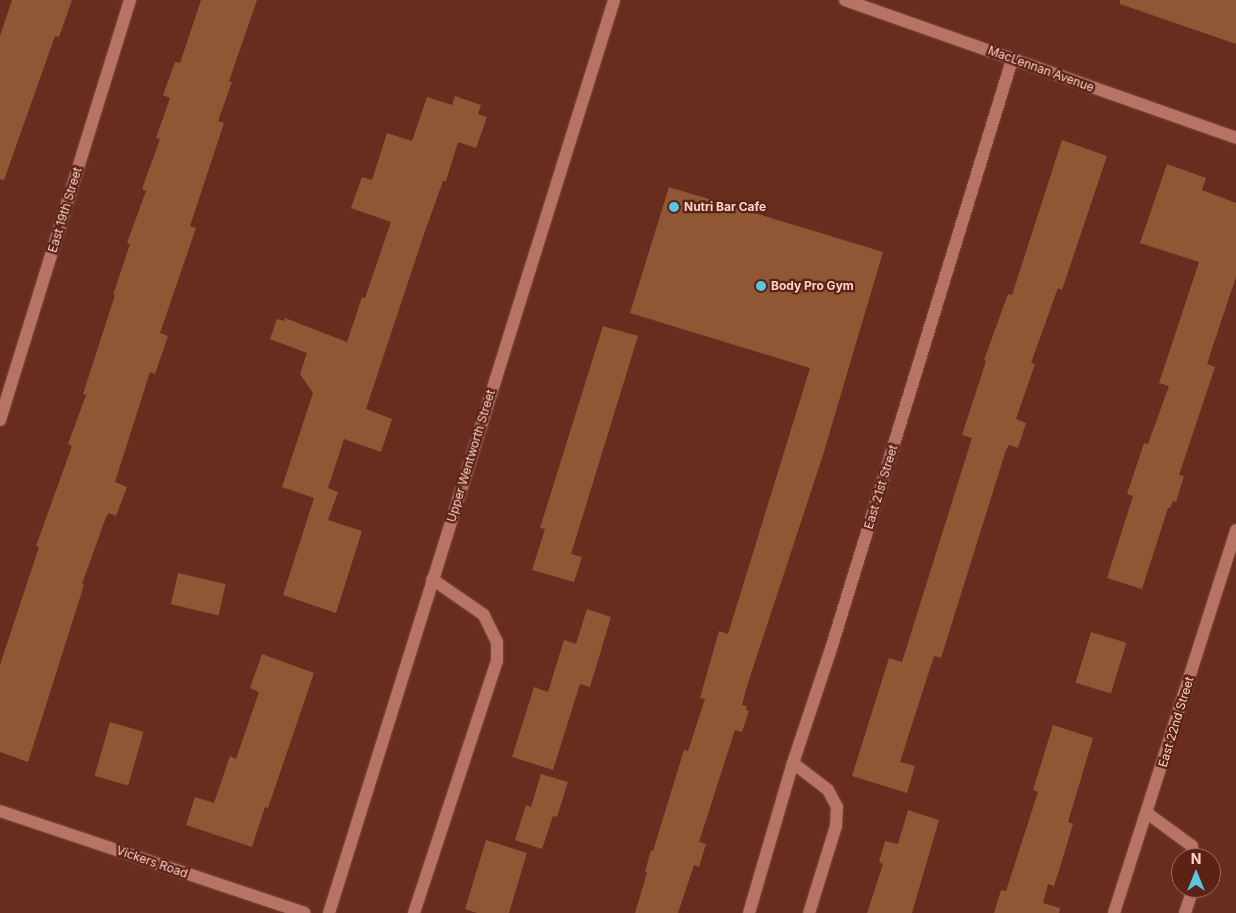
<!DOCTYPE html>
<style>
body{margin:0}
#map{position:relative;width:1236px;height:913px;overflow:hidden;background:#692d20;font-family:Inter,sans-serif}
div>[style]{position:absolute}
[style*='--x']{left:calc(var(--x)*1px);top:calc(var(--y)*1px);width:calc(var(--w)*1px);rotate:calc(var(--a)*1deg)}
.building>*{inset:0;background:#8f5733;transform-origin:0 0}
.roads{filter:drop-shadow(0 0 1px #7c483d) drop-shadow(0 0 1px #7c483d)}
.service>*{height:12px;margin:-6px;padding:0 6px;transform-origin:6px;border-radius:6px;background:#b77364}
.minor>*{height:12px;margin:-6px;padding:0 6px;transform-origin:6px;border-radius:6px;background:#b77364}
.secondary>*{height:12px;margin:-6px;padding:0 6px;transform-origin:6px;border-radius:6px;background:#b77364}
.dots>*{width:14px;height:14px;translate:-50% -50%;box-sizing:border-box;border:2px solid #5d2216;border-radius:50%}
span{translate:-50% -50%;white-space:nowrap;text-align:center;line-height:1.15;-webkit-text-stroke:4.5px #5d2216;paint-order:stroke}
.street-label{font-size:12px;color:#fbd5cc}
.poi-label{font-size:12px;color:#fbd5cc;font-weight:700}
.left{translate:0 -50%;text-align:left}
.north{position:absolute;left:1171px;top:848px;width:50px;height:50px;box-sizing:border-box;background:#5d2216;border:1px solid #9c6a5f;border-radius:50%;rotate:0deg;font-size:14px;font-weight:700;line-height:20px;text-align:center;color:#fbd5cc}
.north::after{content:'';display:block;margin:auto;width:18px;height:22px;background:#56c9e1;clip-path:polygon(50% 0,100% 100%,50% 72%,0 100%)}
</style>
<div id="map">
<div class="building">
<div style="clip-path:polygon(12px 0,72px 0,59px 37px,55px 36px,4px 180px,0 179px,0 36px)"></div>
<div style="clip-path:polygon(201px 0,257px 0,229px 81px,232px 82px,218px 121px,224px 123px,190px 226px,196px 228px,160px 333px,168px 336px,155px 374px,150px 372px,115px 482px,127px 487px,116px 516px,109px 513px,106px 517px,82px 584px,84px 585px,28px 762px,0 752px,0 665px,39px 547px,36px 546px,72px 446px,68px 444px,86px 395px,83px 394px,115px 295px,113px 295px,130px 244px,127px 243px,146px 191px,142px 189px,160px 139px,156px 138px,170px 98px,163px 95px,175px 62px,180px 63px)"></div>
<div style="clip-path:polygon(1120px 0,1236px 0,1236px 44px,1120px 4px)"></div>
<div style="clip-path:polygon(455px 96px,481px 105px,478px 114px,487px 117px,476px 148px,458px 142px,446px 181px,443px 181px,424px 234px,366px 409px,392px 419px,381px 452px,344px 439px,328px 488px,338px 492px,328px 520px,362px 531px,336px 613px,283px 595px,314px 498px,282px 487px,313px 393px,300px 374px,307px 353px,270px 339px,277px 319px,284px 321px,285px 318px,347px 342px,362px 297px,365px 298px,391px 222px,351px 208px,362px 177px,372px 180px,387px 133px,412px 141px,427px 97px,452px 105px)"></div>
<div style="clip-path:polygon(1062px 140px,1107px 156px,1062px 290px,1058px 288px,1031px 363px,1035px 364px,1016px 419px,1026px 423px,1018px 448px,1009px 445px,1006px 450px,941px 658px,934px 656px,900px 762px,915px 766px,907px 793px,852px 776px,889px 658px,902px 662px,972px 438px,962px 435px,986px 361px,984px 360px,1008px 294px,1012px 295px)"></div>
<div style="clip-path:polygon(1167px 164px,1206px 178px,1202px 190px,1236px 203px,1236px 277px,1207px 364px,1215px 367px,1179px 475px,1184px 476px,1176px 502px,1173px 501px,1170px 508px,1168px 508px,1142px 589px,1107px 578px,1133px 496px,1127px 494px,1144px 443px,1148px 444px,1169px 386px,1159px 383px,1199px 262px,1140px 243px)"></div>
<div style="clip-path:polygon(669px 187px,883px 252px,823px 455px,747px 686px,742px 705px,747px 706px,746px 710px,749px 711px,742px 732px,735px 730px,699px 842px,706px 844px,699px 867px,694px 865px,678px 913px,635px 913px,647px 873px,645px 872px,651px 850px,653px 851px,684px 750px,688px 751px,705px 699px,700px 698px,719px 631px,728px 634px,810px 368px,630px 313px)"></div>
<div style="clip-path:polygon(603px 326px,638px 336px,571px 554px,582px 557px,574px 582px,532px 570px,545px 529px,540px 528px)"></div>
<div style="left:178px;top:573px;width:49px;height:32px;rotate:13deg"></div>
<div style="clip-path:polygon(587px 609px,611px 617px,590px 687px,580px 684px,553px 770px,512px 757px,534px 687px,548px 692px,564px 640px,576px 644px)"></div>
<div style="left:1091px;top:632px;width:37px;height:53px;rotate:17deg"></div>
<div style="clip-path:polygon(262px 654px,314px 673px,268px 808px,265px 807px,252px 847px,186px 825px,195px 797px,214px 803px,230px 756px,236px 759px,259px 692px,250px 688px)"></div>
<div style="left:110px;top:722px;width:35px;height:56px;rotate:16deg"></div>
<div style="clip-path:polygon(1053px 725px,1093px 738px,1068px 822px,1073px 824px,1061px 864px,1054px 886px,1048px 884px,1043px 903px,1060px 908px,1059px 913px,994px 913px,1001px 890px,1006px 891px,1038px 792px,1033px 790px)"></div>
<div style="clip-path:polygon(541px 774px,568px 782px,557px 817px,553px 816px,542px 849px,515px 840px,526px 805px,531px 807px)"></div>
<div style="clip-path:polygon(908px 810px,939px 820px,912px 913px,867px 913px,883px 864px,879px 862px,885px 841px,898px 844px)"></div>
<div style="clip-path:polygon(486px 840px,527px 853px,509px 913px,477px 913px,465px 909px)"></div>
</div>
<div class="roads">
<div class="service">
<div style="--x:793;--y:763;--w:44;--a:37.6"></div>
<div style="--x:828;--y:790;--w:19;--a:62"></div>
<div style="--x:837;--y:807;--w:19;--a:93"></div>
<div style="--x:836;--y:826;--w:91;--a:107.2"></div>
<div style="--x:1147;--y:813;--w:56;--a:36.3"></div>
<div style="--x:1192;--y:846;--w:12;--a:85"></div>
<div style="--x:414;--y:913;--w:265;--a:-71.8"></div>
<div style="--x:497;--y:661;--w:19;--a:-90"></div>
<div style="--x:497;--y:642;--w:30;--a:-116"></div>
<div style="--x:484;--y:615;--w:63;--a:-145.3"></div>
<div style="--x:1185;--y:913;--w:26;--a:-72"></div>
</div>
<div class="minor">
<div style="--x:845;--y:0;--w:415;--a:19.4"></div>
<div style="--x:0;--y:420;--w:440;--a:-72.8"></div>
<div style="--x:0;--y:811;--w:321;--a:18.5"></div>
<div style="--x:749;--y:913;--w:156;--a:-73.7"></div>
<div style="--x:793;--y:763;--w:120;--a:-71.6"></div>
<div style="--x:831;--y:649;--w:616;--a:-72.92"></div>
<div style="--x:1114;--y:913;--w:402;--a:-72.3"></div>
</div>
<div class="secondary">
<div style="--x:329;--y:913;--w:956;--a:-72.66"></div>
</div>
</div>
<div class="dots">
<div style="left:674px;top:207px;background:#56c9e1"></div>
<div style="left:761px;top:286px;background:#56c9e1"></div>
</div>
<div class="street-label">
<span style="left:1041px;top:69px;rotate:20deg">MacLennan Avenue</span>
<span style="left:65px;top:210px;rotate:-73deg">East 19th Street</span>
<span style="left:471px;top:456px;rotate:-73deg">Upper Wentworth Street</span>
<span style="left:881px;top:487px;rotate:-73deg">East 21st Street</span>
<span style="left:1176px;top:722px;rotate:-73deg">East 22nd Street</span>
<span style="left:152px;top:862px;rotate:19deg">Vickers Road</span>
</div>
<div class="poi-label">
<span class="left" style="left:684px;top:207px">Nutri Bar Cafe</span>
<span class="left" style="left:771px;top:286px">Body Pro Gym</span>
</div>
<div class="north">N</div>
</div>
